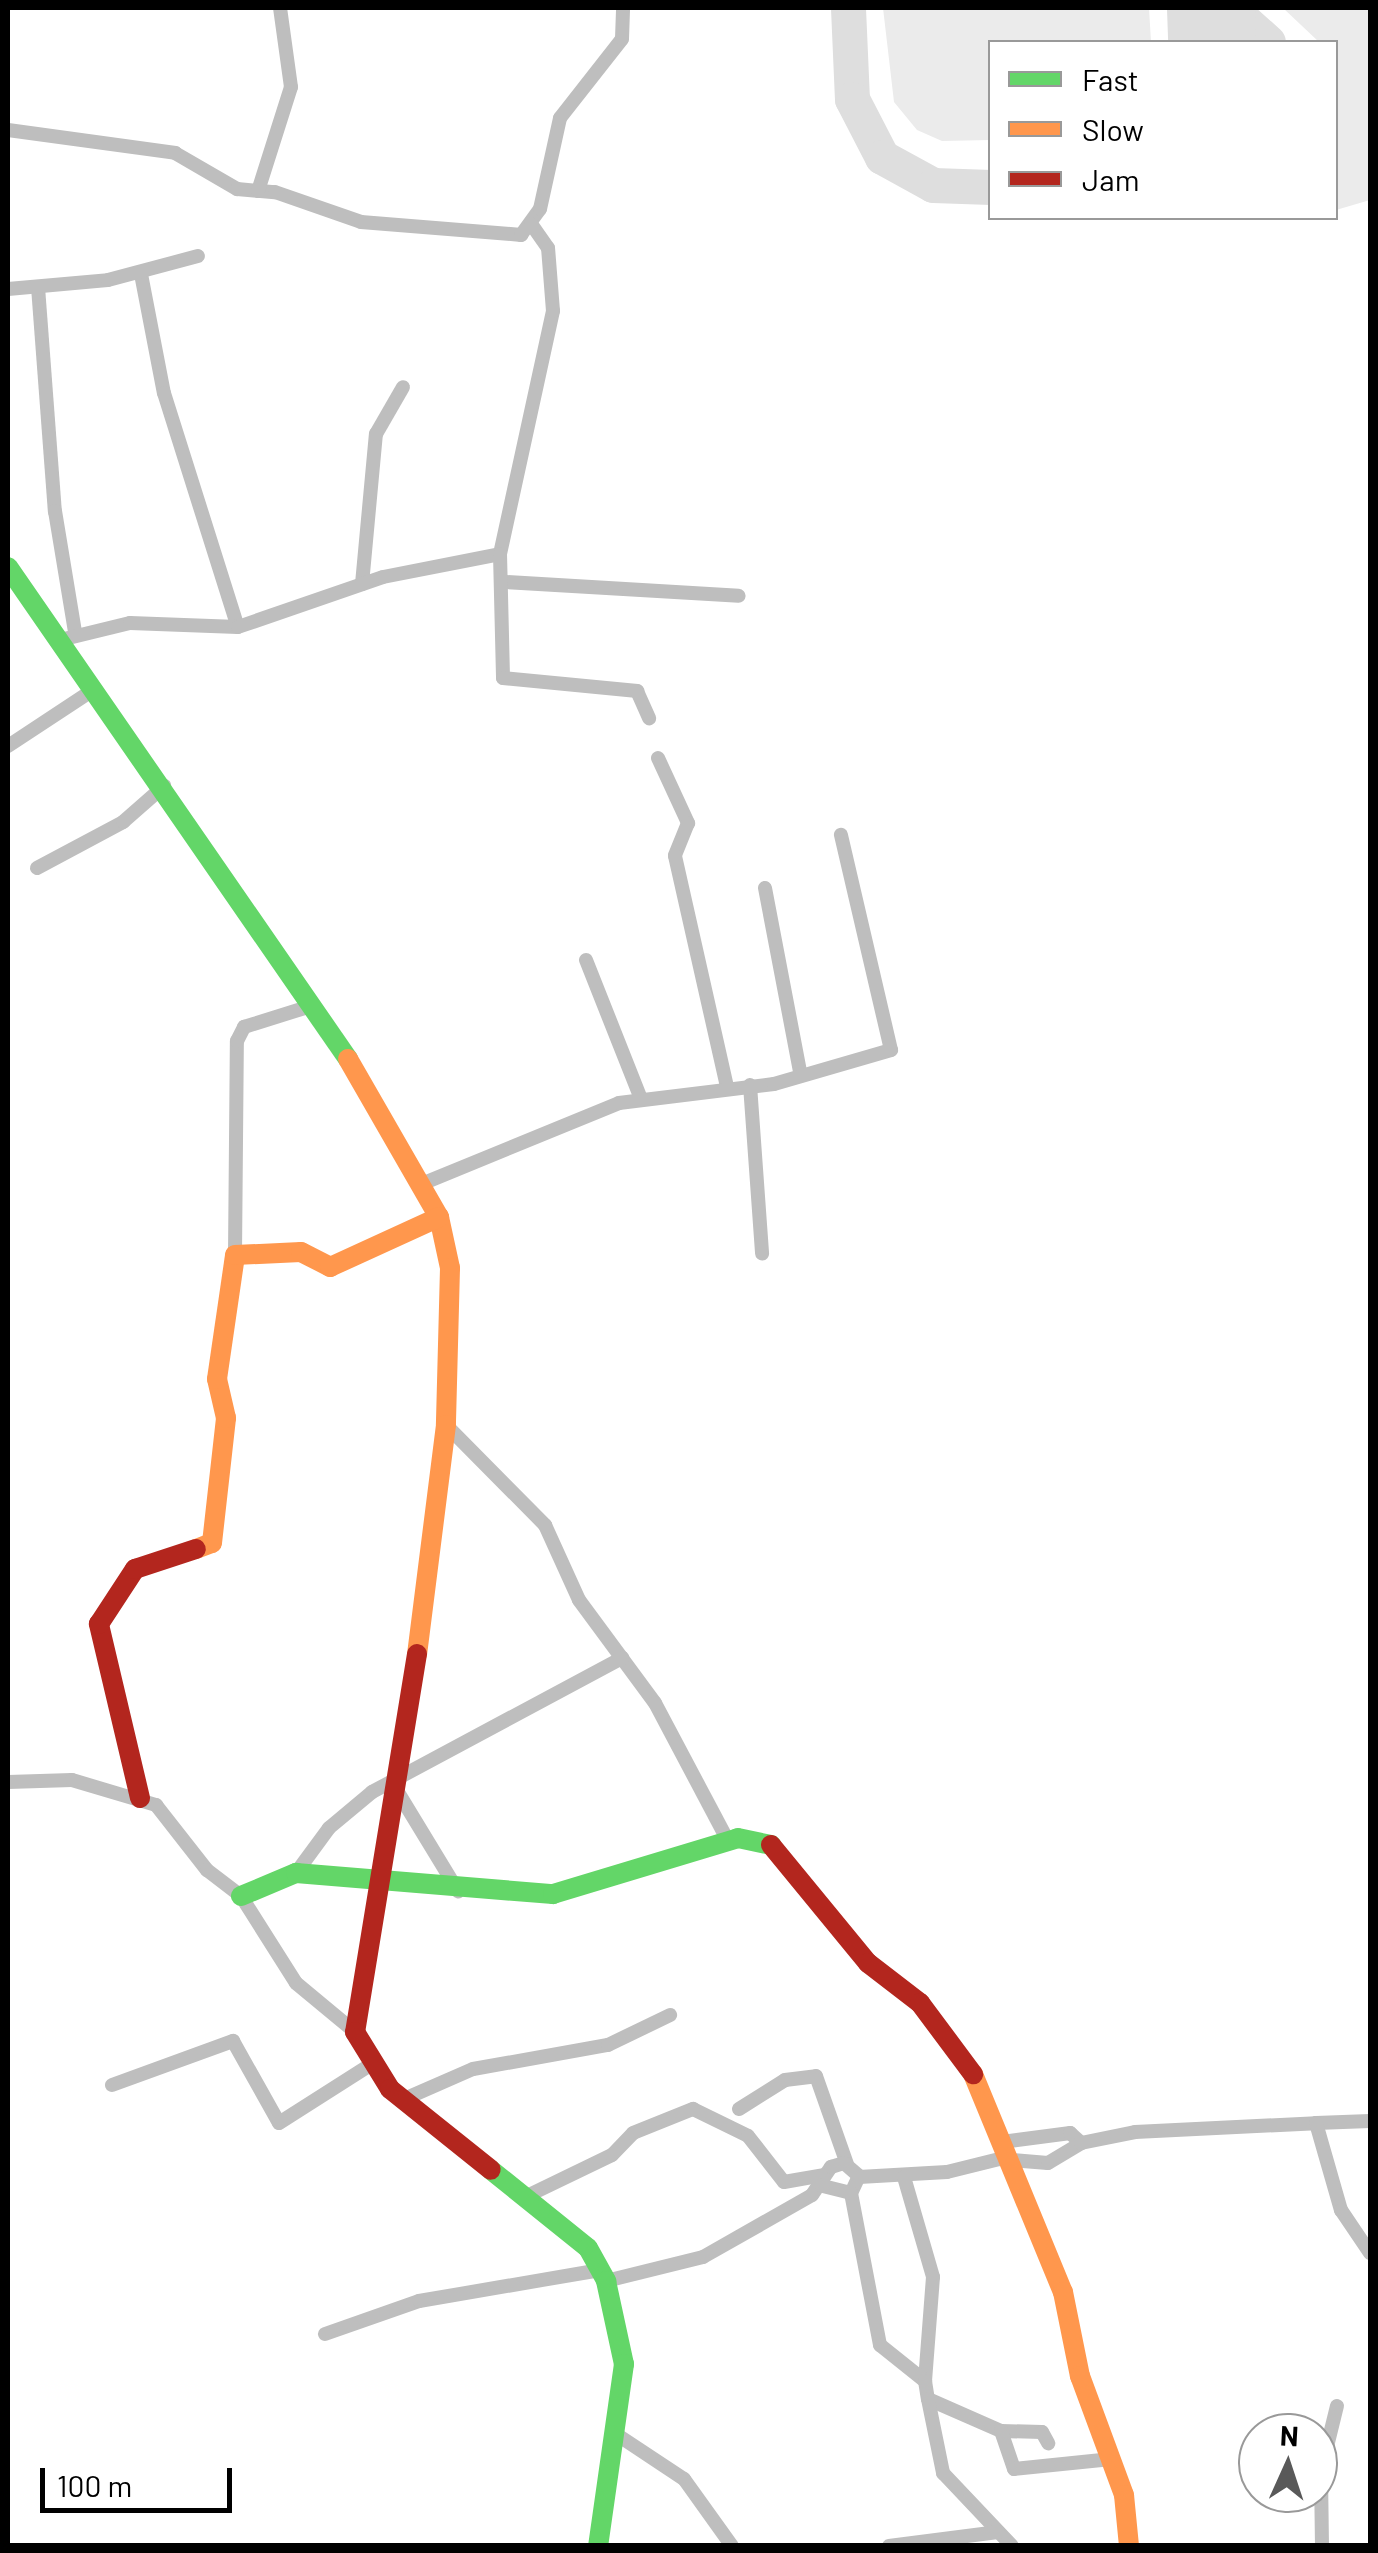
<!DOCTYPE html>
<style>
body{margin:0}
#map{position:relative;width:1378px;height:2553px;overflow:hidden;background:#fff;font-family:Barlow,sans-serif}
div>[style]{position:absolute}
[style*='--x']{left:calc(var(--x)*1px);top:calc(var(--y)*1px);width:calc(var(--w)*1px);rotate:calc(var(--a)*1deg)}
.green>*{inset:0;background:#ebebeb}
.taxiway>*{height:35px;margin:-17.5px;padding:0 17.5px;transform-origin:17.5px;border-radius:17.5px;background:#dedede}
.runway>*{height:88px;margin:-44px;padding:0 44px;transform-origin:44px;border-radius:44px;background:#dedede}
.street>*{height:14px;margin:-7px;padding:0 7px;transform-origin:7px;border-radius:7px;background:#bebebe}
.fast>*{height:20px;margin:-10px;padding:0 10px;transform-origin:10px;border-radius:10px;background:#63d668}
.slow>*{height:20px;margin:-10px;padding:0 10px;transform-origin:10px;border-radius:10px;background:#ff974d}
.jam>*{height:20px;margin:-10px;padding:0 10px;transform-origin:10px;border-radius:10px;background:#b3261e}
span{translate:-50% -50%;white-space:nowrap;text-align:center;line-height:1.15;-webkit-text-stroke:9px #fff;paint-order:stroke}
.frame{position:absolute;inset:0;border:10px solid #000;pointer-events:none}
.legend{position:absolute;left:988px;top:40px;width:350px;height:180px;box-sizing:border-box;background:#fff;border:2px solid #999;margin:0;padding:12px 18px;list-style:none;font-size:30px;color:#000}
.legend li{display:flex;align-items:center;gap:20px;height:50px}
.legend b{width:50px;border:2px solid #999}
.north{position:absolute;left:1238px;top:2413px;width:100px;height:100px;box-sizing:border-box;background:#fff;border:2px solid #999;border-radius:50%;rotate:3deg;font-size:28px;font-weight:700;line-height:40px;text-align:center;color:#000}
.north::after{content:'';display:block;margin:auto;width:35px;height:45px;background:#595959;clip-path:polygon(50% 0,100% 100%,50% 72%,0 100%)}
.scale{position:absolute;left:40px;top:2468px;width:192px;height:45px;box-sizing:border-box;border:5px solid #000;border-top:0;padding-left:12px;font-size:30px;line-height:35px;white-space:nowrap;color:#000;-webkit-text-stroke:8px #fff;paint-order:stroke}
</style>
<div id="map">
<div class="green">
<div style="clip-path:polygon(883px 8px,1149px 8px,1151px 42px,991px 42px,990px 140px,942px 141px,917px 130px,894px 102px)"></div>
<div style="clip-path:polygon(1283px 8px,1370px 8px,1370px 200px,1336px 210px,1336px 42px,1319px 42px)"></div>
</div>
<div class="taxiway">
<div style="--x:848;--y:8;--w:91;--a:87.5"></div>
<div style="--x:852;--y:99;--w:65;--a:62.7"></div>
<div style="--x:882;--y:157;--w:58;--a:28.8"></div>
<div style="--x:933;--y:185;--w:58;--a:2"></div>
<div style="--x:1230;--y:8;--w:51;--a:41.8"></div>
</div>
<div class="runway">
<div style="--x:1211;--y:8;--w:34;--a:88"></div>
</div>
<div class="street">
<div style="--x:8;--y:130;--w:169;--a:7.8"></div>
<div style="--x:175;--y:153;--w:72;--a:30.1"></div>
<div style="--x:237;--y:189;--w:38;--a:5"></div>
<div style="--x:275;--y:192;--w:91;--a:19.2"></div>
<div style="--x:361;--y:222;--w:161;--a:4.6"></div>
<div style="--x:521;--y:235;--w:32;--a:-54"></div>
<div style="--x:540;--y:209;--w:93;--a:-77.6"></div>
<div style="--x:560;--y:118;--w:100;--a:-51.9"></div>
<div style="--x:622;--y:39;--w:31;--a:-88"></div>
<div style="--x:258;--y:191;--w:109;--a:-72.4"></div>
<div style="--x:291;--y:87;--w:80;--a:-97.9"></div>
<div style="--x:141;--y:274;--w:121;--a:79.1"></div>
<div style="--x:164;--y:393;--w:245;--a:72.5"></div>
<div style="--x:38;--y:287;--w:225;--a:85.7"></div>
<div style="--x:55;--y:511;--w:123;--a:80.6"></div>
<div style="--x:8;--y:289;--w:100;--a:-5.1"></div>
<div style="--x:108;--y:280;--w:93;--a:-14.9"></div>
<div style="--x:500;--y:554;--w:249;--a:-77.7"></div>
<div style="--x:553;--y:311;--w:63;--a:-94.5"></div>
<div style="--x:548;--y:248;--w:29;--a:-125"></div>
<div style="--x:506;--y:582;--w:233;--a:3.4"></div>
<div style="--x:362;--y:584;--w:151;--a:-84.7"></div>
<div style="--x:376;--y:434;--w:54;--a:-60.1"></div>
<div style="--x:56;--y:641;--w:76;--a:-13.7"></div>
<div style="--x:130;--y:623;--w:108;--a:2.1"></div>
<div style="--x:238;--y:627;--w:153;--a:-19"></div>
<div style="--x:383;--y:577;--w:119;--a:-11.1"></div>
<div style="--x:500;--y:554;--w:124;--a:88.6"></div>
<div style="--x:503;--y:678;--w:135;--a:5.5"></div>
<div style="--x:637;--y:691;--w:30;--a:66"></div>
<div style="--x:8;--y:746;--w:102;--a:-33.4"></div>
<div style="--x:658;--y:758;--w:72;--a:65.2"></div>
<div style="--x:688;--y:823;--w:35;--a:112"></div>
<div style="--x:675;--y:856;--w:236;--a:77.3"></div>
<div style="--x:37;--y:868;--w:98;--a:-28.1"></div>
<div style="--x:123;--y:822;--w:55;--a:-41.3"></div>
<div style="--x:765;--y:888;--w:191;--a:79.2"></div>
<div style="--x:586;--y:960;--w:149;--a:68.4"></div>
<div style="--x:750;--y:1085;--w:169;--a:85.9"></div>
<div style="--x:424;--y:1183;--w:211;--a:-22.3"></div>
<div style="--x:619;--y:1103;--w:156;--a:-7"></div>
<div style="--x:774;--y:1084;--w:122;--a:-16.2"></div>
<div style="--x:891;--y:1050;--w:221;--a:-103.1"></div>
<div style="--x:235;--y:1255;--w:214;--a:-89.5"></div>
<div style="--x:237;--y:1041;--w:16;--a:-63"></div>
<div style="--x:244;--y:1027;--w:67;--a:-17.4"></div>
<div style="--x:446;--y:1425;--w:141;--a:45.3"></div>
<div style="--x:545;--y:1525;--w:82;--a:65.6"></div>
<div style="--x:579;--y:1600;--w:128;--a:53.6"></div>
<div style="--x:655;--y:1703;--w:158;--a:62.1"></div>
<div style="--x:8;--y:1782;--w:64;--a:-1.8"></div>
<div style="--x:72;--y:1780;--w:88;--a:16.6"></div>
<div style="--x:156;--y:1805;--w:83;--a:51.9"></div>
<div style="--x:207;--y:1870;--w:43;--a:37.4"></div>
<div style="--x:241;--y:1896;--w:103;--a:57.7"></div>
<div style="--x:296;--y:1983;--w:77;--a:39.7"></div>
<div style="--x:399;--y:1794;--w:114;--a:58.7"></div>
<div style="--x:296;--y:1873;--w:56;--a:-53.7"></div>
<div style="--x:329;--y:1828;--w:56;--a:-39.9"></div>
<div style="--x:372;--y:1792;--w:284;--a:-28.2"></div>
<div style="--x:112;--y:2085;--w:129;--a:-20"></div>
<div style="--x:233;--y:2041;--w:94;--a:60.7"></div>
<div style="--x:279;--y:2123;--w:108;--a:-32.5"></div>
<div style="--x:402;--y:2100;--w:77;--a:-23.6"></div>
<div style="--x:473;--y:2069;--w:137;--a:-10.1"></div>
<div style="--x:608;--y:2045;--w:69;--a:-25.8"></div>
<div style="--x:739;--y:2109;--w:54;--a:-32.2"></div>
<div style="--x:785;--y:2080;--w:31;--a:-7"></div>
<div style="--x:816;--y:2076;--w:93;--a:70.6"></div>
<div style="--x:1316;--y:2123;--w:54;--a:-2.1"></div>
<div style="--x:1002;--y:2142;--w:69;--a:-7.5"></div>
<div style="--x:1070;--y:2133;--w:15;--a:42"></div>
<div style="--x:859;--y:2177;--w:88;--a:-3.3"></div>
<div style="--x:947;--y:2172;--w:54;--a:-14"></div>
<div style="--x:999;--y:2159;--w:49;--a:4.7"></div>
<div style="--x:1048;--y:2163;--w:39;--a:-31"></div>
<div style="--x:1081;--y:2143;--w:55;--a:-11.5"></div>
<div style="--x:1135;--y:2132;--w:181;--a:-2.8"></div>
<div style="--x:1316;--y:2123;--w:91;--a:74"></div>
<div style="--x:1341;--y:2210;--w:52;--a:56"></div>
<div style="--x:904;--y:2177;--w:104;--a:73.8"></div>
<div style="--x:933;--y:2277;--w:104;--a:94.4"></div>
<div style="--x:851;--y:2193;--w:155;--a:79.2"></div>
<div style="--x:880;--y:2345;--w:58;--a:38.7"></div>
<div style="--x:925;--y:2381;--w:18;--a:81"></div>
<div style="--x:928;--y:2399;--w:80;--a:23.7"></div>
<div style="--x:1001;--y:2431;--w:41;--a:1.4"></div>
<div style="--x:1042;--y:2432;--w:13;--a:61"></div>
<div style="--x:527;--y:2196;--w:94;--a:-25.8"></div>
<div style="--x:612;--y:2155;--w:30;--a:-46"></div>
<div style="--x:633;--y:2133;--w:65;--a:-21.8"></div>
<div style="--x:693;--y:2109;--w:61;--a:26.1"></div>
<div style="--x:748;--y:2136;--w:58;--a:52"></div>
<div style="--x:784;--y:2182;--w:40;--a:-10"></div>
<div style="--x:606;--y:2281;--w:100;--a:-13.9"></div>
<div style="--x:703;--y:2257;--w:125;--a:-29.6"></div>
<div style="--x:812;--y:2195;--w:34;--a:-56"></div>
<div style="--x:831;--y:2167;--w:14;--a:-17"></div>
<div style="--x:844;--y:2163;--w:20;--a:41"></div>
<div style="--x:859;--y:2176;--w:19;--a:115"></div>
<div style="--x:851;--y:2193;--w:30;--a:-166"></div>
<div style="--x:325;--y:2334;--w:100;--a:-19.3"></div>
<div style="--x:419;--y:2301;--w:184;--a:-9.7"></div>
<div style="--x:928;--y:2399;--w:76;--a:78.5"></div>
<div style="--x:943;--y:2473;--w:100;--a:46.6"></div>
<div style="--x:1001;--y:2431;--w:40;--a:71.1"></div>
<div style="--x:1014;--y:2469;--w:98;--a:-5.9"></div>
<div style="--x:619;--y:2436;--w:78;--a:33.5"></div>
<div style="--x:684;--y:2479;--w:82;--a:54.4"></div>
<div style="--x:889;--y:2546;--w:110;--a:-7.3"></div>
<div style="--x:1322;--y:2546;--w:75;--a:-90.8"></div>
<div style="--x:1321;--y:2471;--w:67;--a:-76.2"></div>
</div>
<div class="fast">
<div style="--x:8;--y:567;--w:598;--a:55.35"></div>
<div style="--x:241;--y:1896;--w:60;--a:-22.7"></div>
<div style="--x:296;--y:1873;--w:258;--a:4.7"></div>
<div style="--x:553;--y:1894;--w:193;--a:-16.8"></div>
<div style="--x:738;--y:1838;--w:34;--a:12"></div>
<div style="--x:491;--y:2170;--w:124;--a:38.8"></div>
<div style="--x:588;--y:2248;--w:38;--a:61"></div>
<div style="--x:606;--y:2281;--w:85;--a:77.8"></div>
<div style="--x:624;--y:2364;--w:184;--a:98.1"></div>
</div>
<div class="slow">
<div style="--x:348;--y:1059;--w:182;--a:60.1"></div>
<div style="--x:439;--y:1217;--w:52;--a:77.8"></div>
<div style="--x:450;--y:1268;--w:157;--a:91.5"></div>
<div style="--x:446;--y:1425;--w:231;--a:97.2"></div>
<div style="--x:196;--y:1549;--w:17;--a:-21"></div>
<div style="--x:212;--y:1543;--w:126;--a:-83.6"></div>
<div style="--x:226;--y:1418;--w:40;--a:-103"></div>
<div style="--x:217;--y:1379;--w:125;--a:-81.7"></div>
<div style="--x:235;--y:1255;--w:66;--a:-2.6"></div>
<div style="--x:301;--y:1252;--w:33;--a:27"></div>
<div style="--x:330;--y:1267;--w:120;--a:-24.6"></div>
<div style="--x:973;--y:2074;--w:236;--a:67.6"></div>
<div style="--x:1063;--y:2292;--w:86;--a:78.6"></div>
<div style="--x:1080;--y:2376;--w:127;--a:69.7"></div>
<div style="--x:1124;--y:2495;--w:51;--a:84.4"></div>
</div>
<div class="jam">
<div style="--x:417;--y:1654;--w:383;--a:99.3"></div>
<div style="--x:355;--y:2032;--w:67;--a:58.4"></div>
<div style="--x:390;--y:2089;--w:129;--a:38.7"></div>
<div style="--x:140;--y:1798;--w:179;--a:-103.3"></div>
<div style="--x:99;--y:1624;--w:66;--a:-56.8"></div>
<div style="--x:135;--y:1569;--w:64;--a:-18.2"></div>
<div style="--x:771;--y:1845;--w:153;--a:50.6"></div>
<div style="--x:868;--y:1963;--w:66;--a:37.6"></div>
<div style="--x:920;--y:2003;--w:89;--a:53.3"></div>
</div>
<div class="frame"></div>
<ul class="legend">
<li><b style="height:12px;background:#63d668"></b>Fast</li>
<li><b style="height:12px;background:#ff974d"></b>Slow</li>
<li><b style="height:12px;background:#b3261e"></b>Jam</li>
</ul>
<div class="north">N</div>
<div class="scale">100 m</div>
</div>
